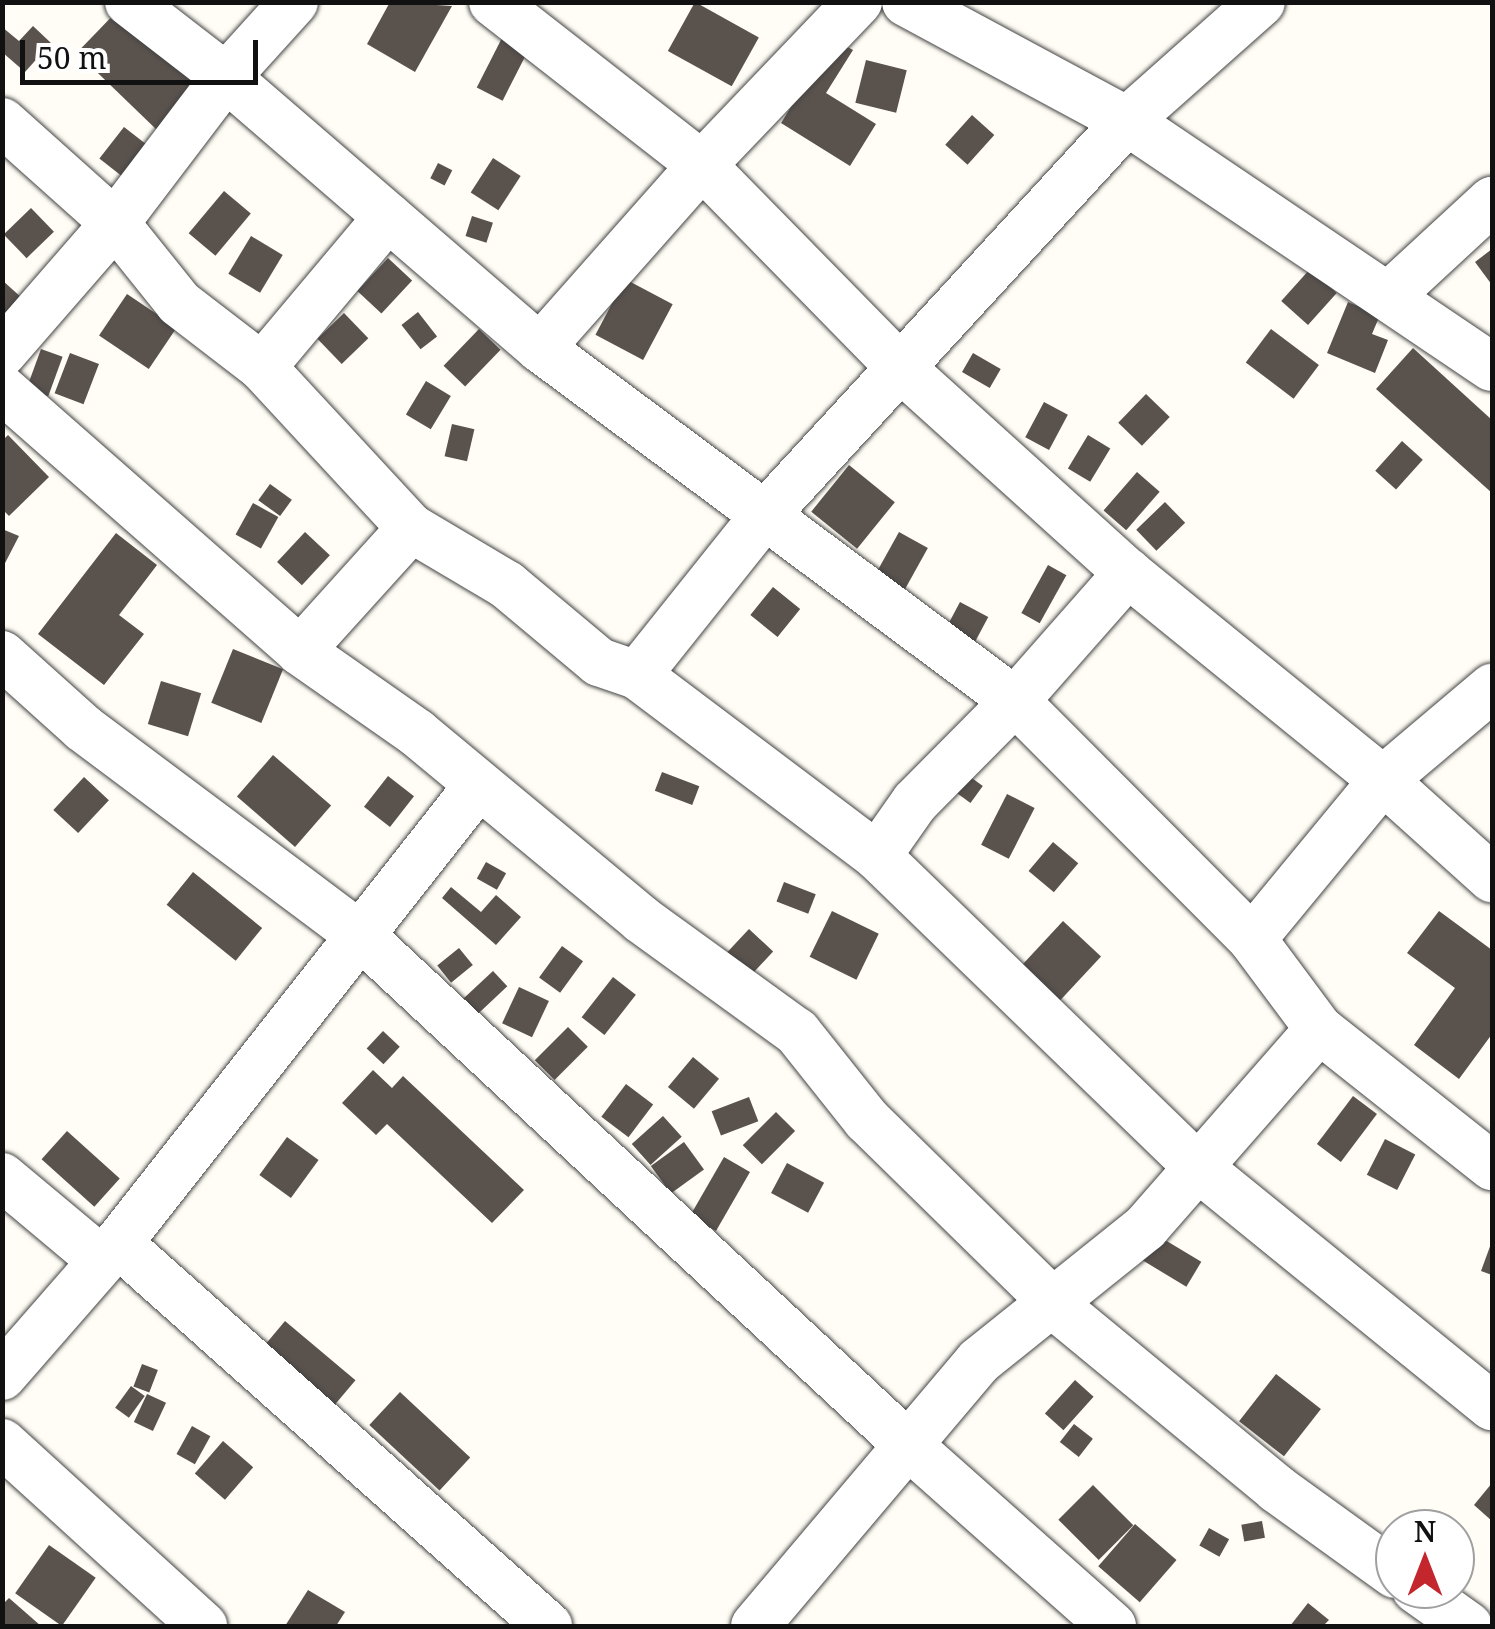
<!DOCTYPE html>
<style>
body{margin:0}
#map{position:relative;width:1495px;height:1629px;overflow:hidden;background:#fffdf5;font-family:"Noto Serif",serif}
div>[style]{position:absolute}
[style*='--x']{left:calc(var(--x)*1px);top:calc(var(--y)*1px);width:calc(var(--w)*1px);rotate:calc(var(--a)*1deg)}
.building>*{inset:0;background:#5a524d;transform-origin:0 0}
.roads{filter:drop-shadow(0 0 2px #444) drop-shadow(0 0 2px #444)}
.minor>*{height:48px;margin:-24px;padding:0 24px;transform-origin:24px;border-radius:24px;background:#fff}
span{translate:-50% -50%;white-space:nowrap;text-align:center;line-height:1.15;-webkit-text-stroke:10px #fff;paint-order:stroke}
.frame{position:absolute;inset:0;border:5px solid #111;pointer-events:none}
.north{position:absolute;left:1375px;top:1509px;width:100px;height:100px;box-sizing:border-box;background:#fff;border:2px solid #a0a0a0;border-radius:50%;rotate:0deg;font-size:28px;font-weight:700;line-height:40px;text-align:center;color:#111}
.north::after{content:'';display:block;margin:auto;width:35px;height:45px;background:#c4262e;clip-path:polygon(50% 0,100% 100%,50% 72%,0 100%)}
.scale{position:absolute;left:20px;top:40px;width:238px;height:45px;box-sizing:border-box;border:5px solid #111;border-top:0;padding-left:12px;font-size:30px;line-height:35px;white-space:nowrap;color:#111;-webkit-text-stroke:8px #fff;paint-order:stroke}
</style>
<div id="map">
<div class="building">
<div style="clip-path:polygon(390px 2px,452px 6px,415px 72px,367px 44px)"></div>
<div style="left:695px;top:2px;width:73px;height:56px;rotate:29deg"></div>
<div style="left:122px;top:6px;width:120px;height:65px;rotate:44deg"></div>
<div style="clip-path:polygon(33px 26px,51px 43px,25px 72px,2px 52px,2px 27px,19px 41px)"></div>
<div style="left:504px;top:34px;width:29px;height:60px;rotate:27deg"></div>
<div style="clip-path:polygon(833px 39px,853px 50px,826px 93px,876px 124px,850px 166px,781px 123px)"></div>
<div style="left:866px;top:60px;width:42px;height:44px;rotate:14deg"></div>
<div style="left:972px;top:115px;width:30px;height:40px;rotate:42deg"></div>
<div style="left:124px;top:127px;width:42px;height:40px;rotate:38deg"></div>
<div style="left:493px;top:158px;width:33px;height:41px;rotate:33deg"></div>
<div style="left:438px;top:163px;width:16px;height:17px;rotate:27deg"></div>
<div style="left:224px;top:191px;width:35px;height:55px;rotate:40deg"></div>
<div style="left:31px;top:208px;width:33px;height:38px;rotate:46deg"></div>
<div style="left:472px;top:216px;width:22px;height:21px;rotate:18deg"></div>
<div style="left:251px;top:236px;width:37px;height:44px;rotate:31deg"></div>
<div style="clip-path:polygon(1492px 249px,1492px 285px,1475px 262px)"></div>
<div style="left:388px;top:258px;width:33px;height:45px;rotate:43deg"></div>
<div style="left:1310px;top:269px;width:36px;height:43px;rotate:42deg"></div>
<div style="left:625px;top:279px;width:54px;height:63px;rotate:28deg"></div>
<div style="clip-path:polygon(2px 280px,23px 299px,2px 321px)"></div>
<div style="left:127px;top:294px;width:60px;height:50px;rotate:34deg"></div>
<div style="clip-path:polygon(1348px 302px,1380px 315px,1372px 334px,1388px 340px,1375px 373px,1327px 353px)"></div>
<div style="left:418px;top:312px;width:31px;height:21px;rotate:52deg"></div>
<div style="left:344px;top:313px;width:35px;height:37px;rotate:46deg"></div>
<div style="left:479px;top:329px;width:30px;height:51px;rotate:44deg"></div>
<div style="left:1271px;top:329px;width:60px;height:42px;rotate:37deg"></div>
<div style="clip-path:polygon(1413px 348px,1492px 420px,1492px 493px,1376px 389px)"></div>
<div style="left:41px;top:349px;width:23px;height:42px;rotate:20deg"></div>
<div style="left:70px;top:353px;width:31px;height:43px;rotate:21deg"></div>
<div style="left:973px;top:353px;width:32px;height:22px;rotate:30deg"></div>
<div style="left:426px;top:381px;width:29px;height:39px;rotate:31deg"></div>
<div style="left:1146px;top:394px;width:33px;height:40px;rotate:44deg"></div>
<div style="left:1044px;top:402px;width:27px;height:40px;rotate:28deg"></div>
<div style="left:452px;top:424px;width:23px;height:33px;rotate:13deg"></div>
<div style="clip-path:polygon(8px 435px,49px 477px,9px 516px,2px 509px,2px 441px)"></div>
<div style="left:1088px;top:435px;width:26px;height:39px;rotate:31deg"></div>
<div style="left:1402px;top:441px;width:28px;height:40px;rotate:42deg"></div>
<div style="left:849px;top:465px;width:59px;height:60px;rotate:39deg"></div>
<div style="left:1137px;top:472px;width:30px;height:51px;rotate:41deg"></div>
<div style="left:270px;top:484px;width:27px;height:20px;rotate:36deg"></div>
<div style="left:1165px;top:502px;width:29px;height:40px;rotate:46deg"></div>
<div style="left:253px;top:503px;width:29px;height:36px;rotate:29deg"></div>
<div style="clip-path:polygon(2px 529px,19px 536px,2px 569px)"></div>
<div style="left:305px;top:532px;width:34px;height:41px;rotate:43deg"></div>
<div style="left:899px;top:532px;width:33px;height:53px;rotate:29deg"></div>
<div style="clip-path:polygon(116px 533px,157px 565px,119px 615px,144px 634px,104px 685px,38px 634px)"></div>
<div style="left:1048px;top:565px;width:21px;height:55px;rotate:29deg"></div>
<div style="left:773px;top:587px;width:35px;height:36px;rotate:39deg"></div>
<div style="left:960px;top:602px;width:32px;height:32px;rotate:28deg"></div>
<div style="left:233px;top:649px;width:54px;height:58px;rotate:22deg"></div>
<div style="left:161px;top:681px;width:42px;height:45px;rotate:17deg"></div>
<div style="left:273px;top:755px;width:77px;height:55px;rotate:41deg"></div>
<div style="left:662px;top:772px;width:40px;height:20px;rotate:21deg"></div>
<div style="left:965px;top:773px;width:22px;height:21px;rotate:36deg"></div>
<div style="left:388px;top:776px;width:33px;height:39px;rotate:38deg"></div>
<div style="left:84px;top:777px;width:34px;height:45px;rotate:43deg"></div>
<div style="left:1007px;top:794px;width:31px;height:57px;rotate:27deg"></div>
<div style="left:1053px;top:842px;width:33px;height:38px;rotate:40deg"></div>
<div style="left:486px;top:862px;width:23px;height:19px;rotate:29deg"></div>
<div style="left:193px;top:872px;width:89px;height:42px;rotate:39deg"></div>
<div style="left:784px;top:882px;width:34px;height:21px;rotate:21deg"></div>
<div style="clip-path:polygon(451px 887px,481px 912px,496px 895px,521px 917px,496px 945px,442px 898px)"></div>
<div style="left:832px;top:911px;width:52px;height:51px;rotate:26deg"></div>
<div style="clip-path:polygon(1439px 911px,1492px 950px,1492px 1034px,1459px 1079px,1414px 1045px,1455px 988px,1407px 953px)"></div>
<div style="left:1063px;top:921px;width:52px;height:70px;rotate:43deg"></div>
<div style="left:749px;top:929px;width:33px;height:36px;rotate:43deg"></div>
<div style="left:562px;top:946px;width:26px;height:39px;rotate:36deg"></div>
<div style="left:459px;top:948px;width:22px;height:28px;rotate:51deg"></div>
<div style="left:493px;top:971px;width:21px;height:40px;rotate:47deg"></div>
<div style="left:613px;top:977px;width:29px;height:51px;rotate:38deg"></div>
<div style="left:519px;top:987px;width:33px;height:40px;rotate:25deg"></div>
<div style="left:568px;top:1027px;width:28px;height:47px;rotate:45deg"></div>
<div style="left:383px;top:1031px;width:23px;height:24px;rotate:43deg"></div>
<div style="left:693px;top:1057px;width:34px;height:39px;rotate:40deg"></div>
<div style="clip-path:polygon(373px 1070px,392px 1088px,403px 1076px,524px 1190px,492px 1223px,387px 1124px,376px 1135px,342px 1103px)"></div>
<div style="left:626px;top:1084px;width:34px;height:41px;rotate:37deg"></div>
<div style="left:1353px;top:1096px;width:30px;height:60px;rotate:37deg"></div>
<div style="left:749px;top:1097px;width:26px;height:40px;rotate:69deg"></div>
<div style="left:776px;top:1112px;width:27px;height:47px;rotate:45deg"></div>
<div style="left:663px;top:1116px;width:28px;height:42px;rotate:48deg"></div>
<div style="left:67px;top:1131px;width:71px;height:38px;rotate:42deg"></div>
<div style="left:287px;top:1137px;width:39px;height:47px;rotate:36deg"></div>
<div style="left:1385px;top:1139px;width:34px;height:40px;rotate:27deg"></div>
<div style="left:684px;top:1142px;width:34px;height:41px;rotate:54deg"></div>
<div style="left:724px;top:1157px;width:30px;height:68px;rotate:30deg"></div>
<div style="left:787px;top:1163px;width:42px;height:34px;rotate:28deg"></div>
<div style="left:1155px;top:1234px;width:54px;height:29px;rotate:31deg"></div>
<div style="clip-path:polygon(1492px 1241px,1492px 1275px,1481px 1271px)"></div>
<div style="left:285px;top:1321px;width:92px;height:43px;rotate:40deg"></div>
<div style="left:142px;top:1364px;width:17px;height:24px;rotate:21deg"></div>
<div style="left:1276px;top:1374px;width:57px;height:60px;rotate:38deg"></div>
<div style="left:1075px;top:1380px;width:25px;height:45px;rotate:42deg"></div>
<div style="left:131px;top:1386px;width:17px;height:27px;rotate:36deg"></div>
<div style="left:400px;top:1392px;width:96px;height:45px;rotate:43deg"></div>
<div style="left:147px;top:1394px;width:21px;height:31px;rotate:25deg"></div>
<div style="left:1074px;top:1424px;width:24px;height:23px;rotate:38deg"></div>
<div style="left:192px;top:1426px;width:21px;height:32px;rotate:29deg"></div>
<div style="left:223px;top:1441px;width:40px;height:43px;rotate:41deg"></div>
<div style="clip-path:polygon(1492px 1483px,1492px 1521px,1474px 1505px)"></div>
<div style="left:1093px;top:1485px;width:57px;height:49px;rotate:45deg"></div>
<div style="left:1262px;top:1521px;width:17px;height:21px;rotate:80deg"></div>
<div style="left:1135px;top:1524px;width:55px;height:56px;rotate:41deg"></div>
<div style="left:1209px;top:1528px;width:23px;height:20px;rotate:29deg"></div>
<div style="left:49px;top:1545px;width:57px;height:59px;rotate:35deg"></div>
<div style="clip-path:polygon(308px 1590px,345px 1612px,336px 1626px,285px 1626px)"></div>
<div style="clip-path:polygon(9px 1598px,41px 1626px,2px 1626px,2px 1605px)"></div>
<div style="clip-path:polygon(1308px 1603px,1329px 1620px,1323px 1626px,1290px 1626px)"></div>
</div>
<div class="roads">
<div class="minor">
<div style="--x:129;--y:2;--w:123;--a:37.7"></div>
<div style="--x:226;--y:77;--w:415;--a:40.8"></div>
<div style="--x:540;--y:348;--w:592;--a:36.62"></div>
<div style="--x:1015;--y:701;--w:171;--a:-48.6"></div>
<div style="--x:493;--y:2;--w:265;--a:38"></div>
<div style="--x:702;--y:165;--w:284;--a:45.6"></div>
<div style="--x:901;--y:368;--w:306;--a:42.1"></div>
<div style="--x:1128;--y:573;--w:328;--a:39.1"></div>
<div style="--x:1383;--y:780;--w:147;--a:42"></div>
<div style="--x:906;--y:2;--w:251;--a:28.3"></div>
<div style="--x:1127;--y:121;--w:440;--a:34"></div>
<div style="--x:2;--y:122;--w:152;--a:41.8"></div>
<div style="--x:115;--y:223;--w:102;--a:51.3"></div>
<div style="--x:179;--y:303;--w:105;--a:37.6"></div>
<div style="--x:262;--y:367;--w:219;--a:47.2"></div>
<div style="--x:411;--y:528;--w:112;--a:30.7"></div>
<div style="--x:507;--y:585;--w:120;--a:39.9"></div>
<div style="--x:599;--y:662;--w:40;--a:18.9"></div>
<div style="--x:637;--y:675;--w:301;--a:37"></div>
<div style="--x:877;--y:856;--w:66;--a:-54.9"></div>
<div style="--x:915;--y:802;--w:142;--a:-45.3"></div>
<div style="--x:1015;--y:701;--w:336;--a:45.1"></div>
<div style="--x:1252;--y:939;--w:206;--a:-50.5"></div>
<div style="--x:1383;--y:780;--w:143;--a:-40.2"></div>
<div style="--x:1390;--y:295;--w:139;--a:-42.7"></div>
<div style="--x:540;--y:348;--w:244;--a:-48.5"></div>
<div style="--x:702;--y:165;--w:226;--a:-46.3"></div>
<div style="--x:2;--y:353;--w:172;--a:-49"></div>
<div style="--x:115;--y:223;--w:183;--a:-52.8"></div>
<div style="--x:226;--y:77;--w:101;--a:-47.8"></div>
<div style="--x:262;--y:367;--w:196;--a:-50"></div>
<div style="--x:2;--y:389;--w:397;--a:41.3"></div>
<div style="--x:300;--y:651;--w:143;--a:35"></div>
<div style="--x:417;--y:733;--w:293;--a:39.7"></div>
<div style="--x:642;--y:920;--w:191;--a:35.9"></div>
<div style="--x:797;--y:1032;--w:112;--a:51.5"></div>
<div style="--x:867;--y:1120;--w:277;--a:44.4"></div>
<div style="--x:1065;--y:1314;--w:275;--a:39.5"></div>
<div style="--x:1277;--y:1489;--w:145;--a:35.8"></div>
<div style="--x:300;--y:651;--w:166;--a:-47.9"></div>
<div style="--x:2;--y:655;--w:109;--a:42"></div>
<div style="--x:83;--y:728;--w:347;--a:36.8"></div>
<div style="--x:361;--y:936;--w:747;--a:42.94"></div>
<div style="--x:908;--y:1445;--w:273;--a:41.6"></div>
<div style="--x:637;--y:675;--w:202;--a:-51.4"></div>
<div style="--x:763;--y:517;--w:538;--a:-47.41"></div>
<div style="--x:1127;--y:121;--w:179;--a:-41.6"></div>
<div style="--x:877;--y:856;--w:450;--a:44.1"></div>
<div style="--x:1200;--y:1169;--w:376;--a:39.1"></div>
<div style="--x:1319;--y:1029;--w:221;--a:38.4"></div>
<div style="--x:2;--y:1177;--w:128;--a:39.9"></div>
<div style="--x:118;--y:1243;--w:576;--a:41.69"></div>
<div style="--x:2;--y:1376;--w:176;--a:-48.9"></div>
<div style="--x:118;--y:1243;--w:580;--a:-51.79"></div>
<div style="--x:2;--y:1443;--w:272;--a:42.3"></div>
<div style="--x:1416;--y:1589;--w:64;--a:35.4"></div>
<div style="--x:755;--y:1626;--w:347;--a:-49.8"></div>
<div style="--x:979;--y:1361;--w:213;--a:-38.7"></div>
<div style="--x:1145;--y:1228;--w:264;--a:-48.8"></div>
<div style="--x:1319;--y:1029;--w:112;--a:-126.7"></div>
</div>
</div>
<div class="frame"></div>
<div class="north">N</div>
<div class="scale">50 m</div>
</div>
